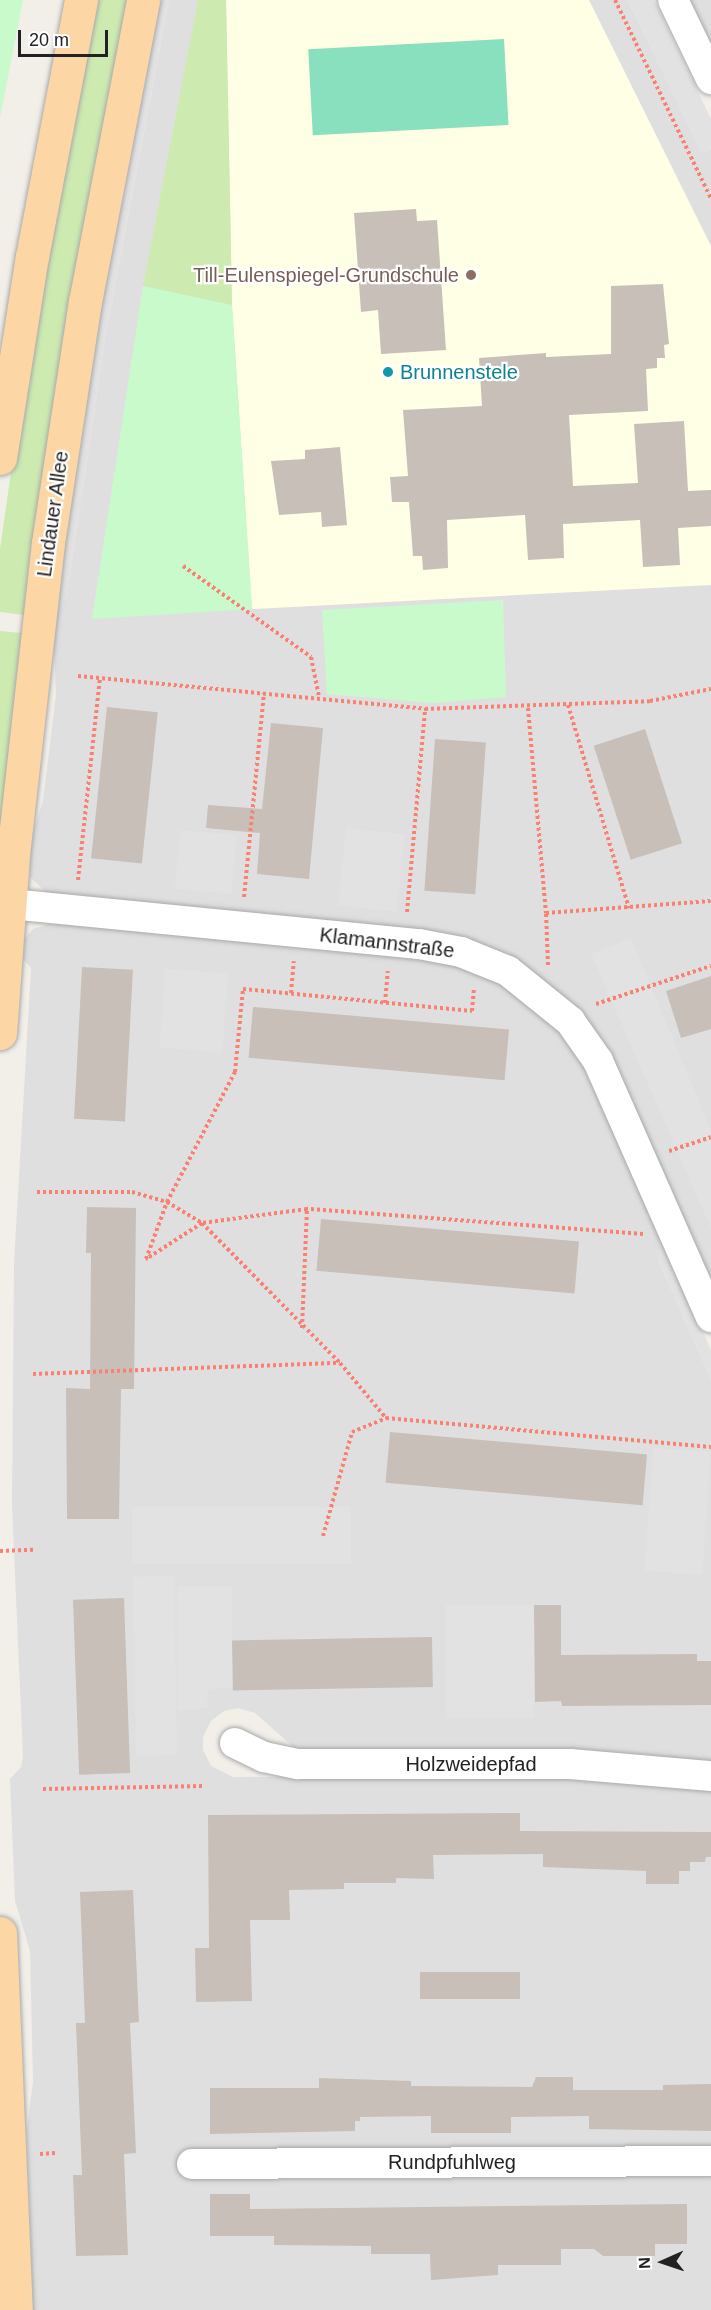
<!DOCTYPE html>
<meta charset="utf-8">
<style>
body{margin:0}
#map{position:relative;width:711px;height:2310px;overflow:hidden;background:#f2efe9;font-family:Helvetica,sans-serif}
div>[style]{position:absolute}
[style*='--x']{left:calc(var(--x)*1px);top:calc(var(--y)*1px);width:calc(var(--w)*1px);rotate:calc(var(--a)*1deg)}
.residential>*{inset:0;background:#e0dfdf}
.education>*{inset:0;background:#ffffe5}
.grass>*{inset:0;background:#cdebb0}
.park>*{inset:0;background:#c8facc}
.pitch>*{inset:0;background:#88e0be;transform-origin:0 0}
.parking>*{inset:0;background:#e2e2e2;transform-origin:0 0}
.building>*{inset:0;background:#c7bfb8;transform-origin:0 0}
.path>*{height:4px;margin-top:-2px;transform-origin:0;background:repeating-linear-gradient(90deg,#fa8072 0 3px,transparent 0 6px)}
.roads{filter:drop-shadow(0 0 2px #a9a9a9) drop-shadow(0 0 2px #a9a9a9)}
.minor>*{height:30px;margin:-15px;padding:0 15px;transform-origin:15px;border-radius:15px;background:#fff}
.major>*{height:33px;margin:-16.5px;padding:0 16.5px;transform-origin:16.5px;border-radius:16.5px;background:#fcd6a4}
.dots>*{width:16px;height:16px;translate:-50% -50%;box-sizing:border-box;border:3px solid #fff;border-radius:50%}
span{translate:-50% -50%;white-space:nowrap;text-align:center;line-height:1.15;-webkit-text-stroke:4.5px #fff;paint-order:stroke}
.education-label{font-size:20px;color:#785e54}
.right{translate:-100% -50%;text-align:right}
.culture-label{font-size:20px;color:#0d838f}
.left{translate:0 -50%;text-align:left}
.street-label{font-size:20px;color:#222}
.north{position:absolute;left:633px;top:2232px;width:60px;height:60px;-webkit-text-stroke:4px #fff;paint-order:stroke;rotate:267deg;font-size:16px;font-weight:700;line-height:24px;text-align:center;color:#222}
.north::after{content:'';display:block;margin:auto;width:21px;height:27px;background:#222;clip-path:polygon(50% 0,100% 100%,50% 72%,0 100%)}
.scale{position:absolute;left:18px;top:30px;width:90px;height:27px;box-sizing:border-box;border:3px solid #222;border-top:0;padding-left:8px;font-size:18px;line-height:21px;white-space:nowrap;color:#222;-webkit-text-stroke:4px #fff;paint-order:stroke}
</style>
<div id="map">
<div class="residential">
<div style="clip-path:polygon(169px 0,628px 0,702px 153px,711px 149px,711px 1285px,575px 1006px,526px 966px,510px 957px,47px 893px,30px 877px,30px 841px,43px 801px,56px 694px,53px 624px,55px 610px,67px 596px,105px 339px)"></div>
<div style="clip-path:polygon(690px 0,711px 0,711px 43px)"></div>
<div style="clip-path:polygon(55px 922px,449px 962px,510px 987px,559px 1030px,586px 1068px,660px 1236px,659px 1262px,711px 1379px,711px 1765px,298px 1751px,255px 1713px,238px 1708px,224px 1711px,211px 1721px,203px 1737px,203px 1750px,211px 1766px,233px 1777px,581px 1775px,711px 1787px,711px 2310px,33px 2310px,27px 2129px,33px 2081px,30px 1951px,15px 1901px,10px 1779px,21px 1767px,23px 1757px,12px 1505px,14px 1264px,31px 968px,21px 957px,22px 942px,33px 929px)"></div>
</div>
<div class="education">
<div style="clip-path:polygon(226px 0,589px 0,711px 246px,711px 585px,252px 609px,232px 305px)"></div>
</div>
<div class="grass">
<div style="clip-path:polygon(95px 0,127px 0,24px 615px,0 612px,0 549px,13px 458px)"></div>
<div style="clip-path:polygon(198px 0,226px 0,232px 305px,143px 286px)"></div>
<div style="clip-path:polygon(0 631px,22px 633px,0 836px)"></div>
</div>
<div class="park">
<div style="clip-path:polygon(0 0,23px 0,0 118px)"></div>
<div style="clip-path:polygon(143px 286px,232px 305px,252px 609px,92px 619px)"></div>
<div style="clip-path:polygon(503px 600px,506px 697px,434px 703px,327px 694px,322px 610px)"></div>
</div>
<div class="pitch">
<div style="left:504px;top:39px;width:86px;height:196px;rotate:87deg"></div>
</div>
<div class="parking">
<div style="clip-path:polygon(158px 0,169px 0,105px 339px,67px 597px,55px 610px,94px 338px)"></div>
<div style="clip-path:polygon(628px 0,654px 0,711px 119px,711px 149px,702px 153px)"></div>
<div style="left:346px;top:828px;width:59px;height:78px;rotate:6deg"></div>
<div style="left:180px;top:830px;width:57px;height:59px;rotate:5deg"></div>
<div style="clip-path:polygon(631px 938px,711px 1130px,711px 1228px,591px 954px)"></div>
<div style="left:165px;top:969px;width:63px;height:79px;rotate:4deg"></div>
<div style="clip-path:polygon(660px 1236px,711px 1350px,711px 1379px,659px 1262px)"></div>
<div style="left:653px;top:1448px;width:58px;height:123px;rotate:4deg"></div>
<div style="left:132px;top:1507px;width:219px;height:57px"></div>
<div style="left:174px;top:1576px;width:179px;height:41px;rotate:89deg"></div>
<div style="clip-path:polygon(177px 1587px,232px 1587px,233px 1688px,208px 1689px,207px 1708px,178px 1710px)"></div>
<div style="left:446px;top:1605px;width:88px;height:113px"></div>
</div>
<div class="building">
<div style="clip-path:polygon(416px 209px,417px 221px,437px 220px,446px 350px,381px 354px,378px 310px,361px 312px,354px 213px)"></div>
<div style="clip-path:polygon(663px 284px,669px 344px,664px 345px,665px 358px,657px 358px,657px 368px,646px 369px,648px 411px,569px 415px,573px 486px,638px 483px,634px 424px,684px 421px,688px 491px,711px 490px,711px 526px,678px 528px,680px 565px,643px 567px,640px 520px,563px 524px,564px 558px,528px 560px,525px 515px,447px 520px,448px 568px,423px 570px,422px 556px,413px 556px,409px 502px,392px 502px,390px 477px,408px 476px,403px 410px,482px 406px,479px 358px,546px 353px,546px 357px,611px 354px,611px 286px)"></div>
<div style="clip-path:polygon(340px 447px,347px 525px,322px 527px,321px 512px,279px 515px,271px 461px,305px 459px,305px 450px)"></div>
<div style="left:107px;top:707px;width:51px;height:152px;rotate:6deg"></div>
<div style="clip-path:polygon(271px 723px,323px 728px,309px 879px,257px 874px,260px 833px,206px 828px,208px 805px,262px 809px)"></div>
<div style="left:645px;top:729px;width:120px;height:54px;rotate:72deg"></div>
<div style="left:435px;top:739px;width:51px;height:152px;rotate:4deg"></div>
<div style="left:82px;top:967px;width:51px;height:152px;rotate:3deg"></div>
<div style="clip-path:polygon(711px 976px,711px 1029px,681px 1038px,666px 991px)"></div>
<div style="left:253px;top:1007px;width:257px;height:51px;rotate:5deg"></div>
<div style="clip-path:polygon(87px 1207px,136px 1208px,134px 1389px,121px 1389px,119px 1519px,67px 1519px,66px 1388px,90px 1389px,91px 1253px,86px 1253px)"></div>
<div style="left:321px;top:1219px;width:259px;height:52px;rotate:5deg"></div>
<div style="left:390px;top:1432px;width:258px;height:51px;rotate:5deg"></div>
<div style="left:124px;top:1598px;width:175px;height:51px;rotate:88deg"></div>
<div style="clip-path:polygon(534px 1605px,561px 1605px,561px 1655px,697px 1654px,697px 1661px,711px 1661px,711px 1705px,562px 1706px,561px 1701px,535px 1702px)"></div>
<div style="left:432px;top:1637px;width:50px;height:200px;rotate:89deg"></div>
<div style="clip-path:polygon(520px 1813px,520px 1831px,711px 1832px,711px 1857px,706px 1857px,705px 1862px,690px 1862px,690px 1871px,679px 1871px,679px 1884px,646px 1884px,646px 1871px,543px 1867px,543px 1854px,433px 1855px,434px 1879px,396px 1878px,396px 1883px,344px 1883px,344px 1889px,289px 1890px,290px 1920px,250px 1920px,252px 2001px,196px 2002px,195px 1948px,209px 1948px,208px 1815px)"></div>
<div style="clip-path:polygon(133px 1890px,139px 2022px,130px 2023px,136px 2153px,124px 2154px,128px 2255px,76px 2256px,73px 2175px,82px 2175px,76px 2023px,85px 2023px,80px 1892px)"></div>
<div style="left:420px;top:1972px;width:100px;height:27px"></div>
<div style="clip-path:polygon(536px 2077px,573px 2077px,573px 2090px,663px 2090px,663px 2085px,711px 2084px,711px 2131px,589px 2129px,589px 2116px,511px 2117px,511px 2133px,431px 2133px,431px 2116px,360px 2117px,360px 2121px,355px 2121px,355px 2131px,210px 2134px,210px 2088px,319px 2088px,319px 2078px,411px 2081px,411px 2086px,532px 2087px)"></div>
<div style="clip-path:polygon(210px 2194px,250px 2194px,250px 2209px,687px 2204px,687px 2244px,655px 2244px,655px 2256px,603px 2256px,594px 2249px,561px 2249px,561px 2265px,498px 2265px,498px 2275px,431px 2280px,430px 2254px,371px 2254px,371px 2246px,274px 2245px,274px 2236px,210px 2236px)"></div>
</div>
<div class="path">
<div style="--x:615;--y:0;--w:221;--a:64.2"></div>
<div style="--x:183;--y:566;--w:157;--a:35.4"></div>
<div style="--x:311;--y:657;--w:41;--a:78.7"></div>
<div style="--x:78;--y:676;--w:349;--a:5.4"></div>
<div style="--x:425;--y:709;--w:225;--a:-2"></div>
<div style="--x:650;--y:701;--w:62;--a:-11.1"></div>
<div style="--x:568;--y:705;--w:212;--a:73.3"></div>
<div style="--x:528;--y:708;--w:206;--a:85"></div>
<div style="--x:78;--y:880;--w:203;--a:-83.8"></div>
<div style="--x:244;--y:897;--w:205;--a:-84.4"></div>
<div style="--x:407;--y:912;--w:204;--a:-84.9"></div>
<div style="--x:548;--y:965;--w:52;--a:-92.2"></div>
<div style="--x:546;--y:913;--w:165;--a:-4.2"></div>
<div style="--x:291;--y:993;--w:32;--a:-85"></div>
<div style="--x:385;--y:1003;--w:32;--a:-85"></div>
<div style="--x:596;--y:1004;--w:121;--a:-18.3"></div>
<div style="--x:669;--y:1151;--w:44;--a:-18.4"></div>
<div style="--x:37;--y:1192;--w:95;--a:0"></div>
<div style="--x:132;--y:1192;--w:36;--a:16"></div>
<div style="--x:167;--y:1202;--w:147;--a:-62.4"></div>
<div style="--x:235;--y:1072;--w:83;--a:-84.5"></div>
<div style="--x:243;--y:989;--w:230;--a:5.5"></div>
<div style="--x:472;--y:1011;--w:23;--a:-85"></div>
<div style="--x:643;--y:1234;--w:337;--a:-175.7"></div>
<div style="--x:307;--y:1209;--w:106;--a:172.4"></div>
<div style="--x:202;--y:1223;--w:67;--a:147.3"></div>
<div style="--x:146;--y:1259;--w:61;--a:-69.8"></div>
<div style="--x:167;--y:1202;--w:41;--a:31"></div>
<div style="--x:202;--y:1223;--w:197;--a:45.4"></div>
<div style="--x:340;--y:1363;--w:72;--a:50.1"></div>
<div style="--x:386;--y:1418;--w:326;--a:5.1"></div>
<div style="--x:302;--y:1328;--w:119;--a:-87.6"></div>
<div style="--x:33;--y:1374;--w:307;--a:-2.1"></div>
<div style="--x:323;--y:1536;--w:108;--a:-74.4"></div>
<div style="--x:352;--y:1432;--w:37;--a:-22"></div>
<div style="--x:0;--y:1551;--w:33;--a:-2"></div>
<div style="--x:43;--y:1789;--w:161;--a:-1.1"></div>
<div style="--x:40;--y:2154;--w:15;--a:-4"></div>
</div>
<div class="roads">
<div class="minor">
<div style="--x:673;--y:0;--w:88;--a:64.3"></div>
<div style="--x:0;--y:903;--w:421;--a:5.6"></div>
<div style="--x:419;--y:944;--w:43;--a:10.8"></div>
<div style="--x:461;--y:952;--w:51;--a:22"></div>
<div style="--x:508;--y:971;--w:80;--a:38.9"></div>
<div style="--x:570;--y:1021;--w:49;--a:55"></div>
<div style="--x:598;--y:1061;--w:280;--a:66.2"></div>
<div style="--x:235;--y:1743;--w:32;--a:26"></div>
<div style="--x:264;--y:1757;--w:35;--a:12"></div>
<div style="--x:298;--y:1764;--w:272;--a:0"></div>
<div style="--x:570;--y:1764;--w:142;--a:4.9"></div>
<div style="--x:192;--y:2164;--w:519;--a:-0.33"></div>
</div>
<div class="major">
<div style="--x:0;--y:458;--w:204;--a:-81"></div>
<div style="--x:32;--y:257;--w:262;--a:-79.2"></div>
<div style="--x:0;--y:1033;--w:178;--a:-85.8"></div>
<div style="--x:13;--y:855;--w:314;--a:-83.6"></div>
<div style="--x:48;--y:543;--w:244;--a:-81.3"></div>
<div style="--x:85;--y:302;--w:308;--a:-79.1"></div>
<div style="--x:0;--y:1933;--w:377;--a:87.6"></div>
</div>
</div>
<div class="dots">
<div style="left:471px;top:275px;background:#8d6e63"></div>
<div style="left:388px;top:372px;background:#0f9aa8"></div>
</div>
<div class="education-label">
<span class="right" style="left:459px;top:275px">Till-Eulenspiegel-Grundschule</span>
</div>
<div class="culture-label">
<span class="left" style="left:400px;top:372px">Brunnenstele</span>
</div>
<div class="street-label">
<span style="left:53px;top:514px;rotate:-82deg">Lindauer Allee</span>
<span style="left:387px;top:943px;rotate:7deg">Klamannstraße</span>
<span style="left:471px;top:1764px">Holzweidepfad</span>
<span style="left:452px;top:2162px">Rundpfuhlweg</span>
</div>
<div class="north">N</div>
<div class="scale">20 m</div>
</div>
